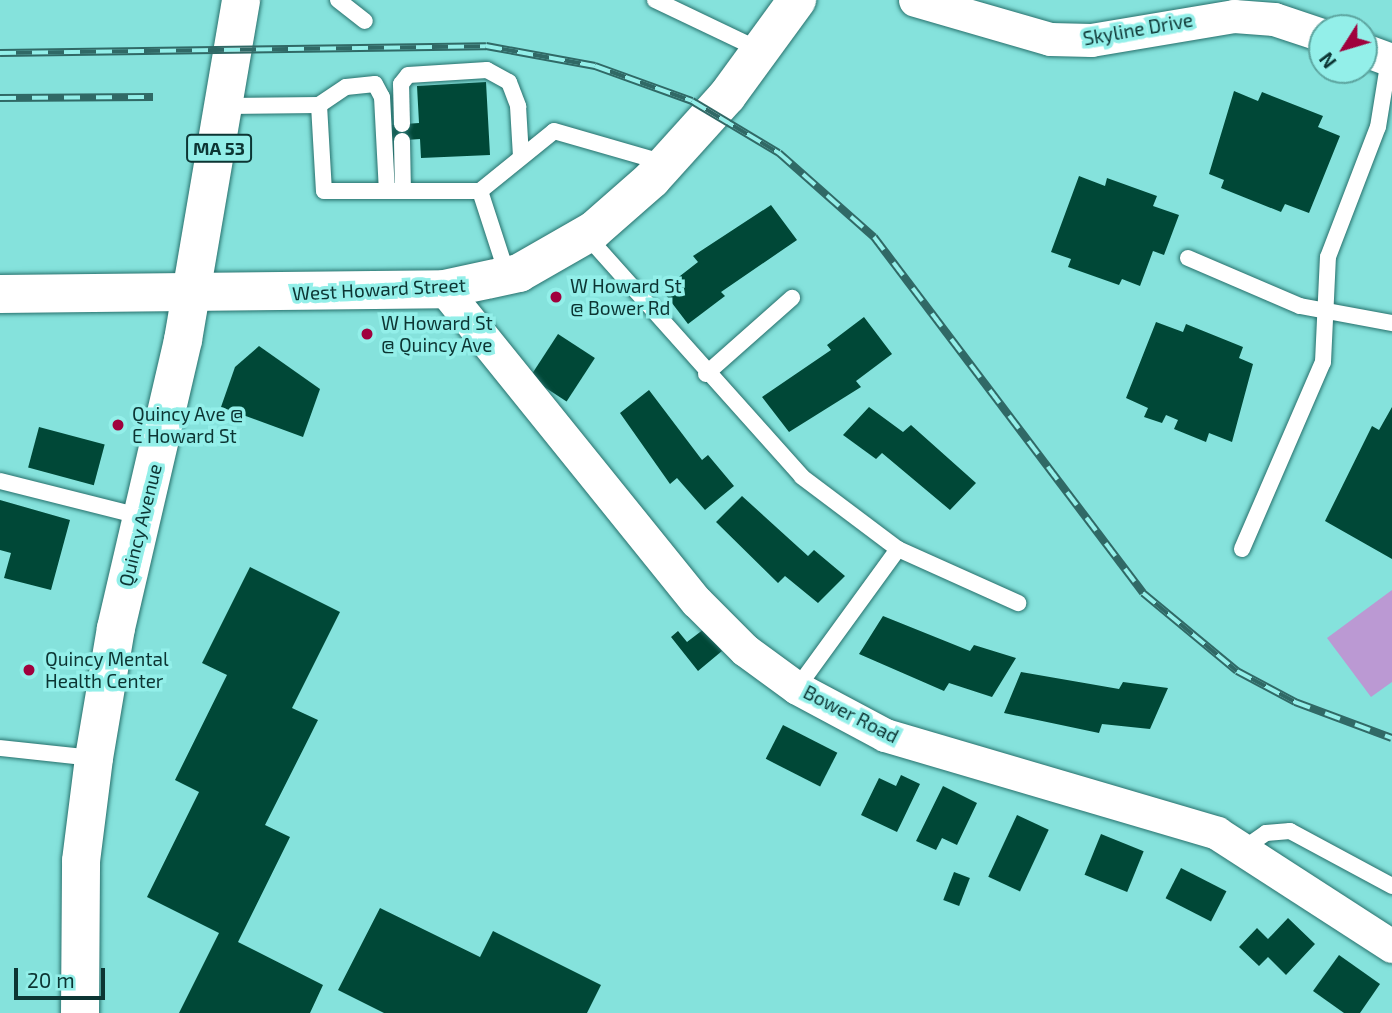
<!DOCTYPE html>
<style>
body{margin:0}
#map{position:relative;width:1392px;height:1013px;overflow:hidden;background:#85e2dc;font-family:"Exo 2",sans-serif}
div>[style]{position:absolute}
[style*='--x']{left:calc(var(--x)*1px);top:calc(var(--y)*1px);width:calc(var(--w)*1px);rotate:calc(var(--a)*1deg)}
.green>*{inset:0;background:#bb99d3}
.building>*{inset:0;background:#004837;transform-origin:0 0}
.roads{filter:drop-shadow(0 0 2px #27706c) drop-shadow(0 0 2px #27706c)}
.lane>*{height:16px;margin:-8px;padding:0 8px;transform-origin:8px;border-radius:8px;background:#fff}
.street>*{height:33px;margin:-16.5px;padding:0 16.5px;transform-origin:16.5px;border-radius:16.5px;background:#fff}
.secondary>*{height:38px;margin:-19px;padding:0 19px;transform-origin:19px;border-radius:19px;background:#fff}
.primary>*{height:38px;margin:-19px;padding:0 19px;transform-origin:19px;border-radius:19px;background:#fff}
.rail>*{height:8px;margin-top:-4px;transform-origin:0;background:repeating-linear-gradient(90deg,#93efe9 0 16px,#306966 0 32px);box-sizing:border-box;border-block:2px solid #306966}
.dots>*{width:19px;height:19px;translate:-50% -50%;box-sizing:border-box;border:4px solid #93efe9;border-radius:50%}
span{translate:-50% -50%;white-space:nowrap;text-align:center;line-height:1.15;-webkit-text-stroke:7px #93efe9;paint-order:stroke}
.shield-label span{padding:2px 5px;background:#93efe9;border:2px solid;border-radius:5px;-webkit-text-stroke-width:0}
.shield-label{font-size:18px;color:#0c3533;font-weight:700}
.street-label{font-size:19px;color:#0c3533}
.poi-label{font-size:19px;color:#0c3533}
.left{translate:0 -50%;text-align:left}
.north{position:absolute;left:1308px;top:14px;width:70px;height:70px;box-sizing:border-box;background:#93efe9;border:2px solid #5da5a0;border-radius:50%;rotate:233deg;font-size:19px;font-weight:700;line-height:28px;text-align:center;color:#0c3533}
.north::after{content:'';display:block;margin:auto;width:24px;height:32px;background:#a0013d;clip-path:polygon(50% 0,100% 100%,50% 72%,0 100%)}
.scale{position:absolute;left:14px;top:968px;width:91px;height:32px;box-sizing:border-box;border:4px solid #0c3533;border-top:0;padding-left:9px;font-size:21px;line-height:24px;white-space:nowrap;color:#0c3533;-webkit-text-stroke:5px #93efe9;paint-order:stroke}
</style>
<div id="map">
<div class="green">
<div style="clip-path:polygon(1392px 590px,1392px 682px,1371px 697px,1327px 638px)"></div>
</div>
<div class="building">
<div style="clip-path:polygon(486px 82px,490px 155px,421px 158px,420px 139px,392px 141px,391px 125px,419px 123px,417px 86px)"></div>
<div style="clip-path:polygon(1234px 91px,1258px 101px,1262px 92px,1323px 116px,1318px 127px,1340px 136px,1309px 213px,1285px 204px,1281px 212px,1221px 188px,1224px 180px,1209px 174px)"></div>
<div style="clip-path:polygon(1079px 176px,1105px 186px,1107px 178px,1157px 196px,1153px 206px,1179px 215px,1164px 255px,1153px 251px,1140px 286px,1122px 279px,1119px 285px,1068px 267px,1071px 259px,1051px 252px)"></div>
<div style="clip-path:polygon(771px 205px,797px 240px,721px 292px,725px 296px,688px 324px,662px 290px,698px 262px,693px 256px)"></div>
<div style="clip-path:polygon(864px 317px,892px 354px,856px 381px,861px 387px,789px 432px,762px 397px,831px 350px,827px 345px)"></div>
<div style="clip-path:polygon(1156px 322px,1183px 332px,1186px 324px,1243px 347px,1239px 358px,1253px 364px,1232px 442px,1209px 433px,1206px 442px,1174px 429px,1178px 420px,1166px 415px,1162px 423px,1144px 417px,1148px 408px,1126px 398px)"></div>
<div style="left:558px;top:334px;width:44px;height:52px;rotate:33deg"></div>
<div style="clip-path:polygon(259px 346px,320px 389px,303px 437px,221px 407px,235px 367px)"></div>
<div style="clip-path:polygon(649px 390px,702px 460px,708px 455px,734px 486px,705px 510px,677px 478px,670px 484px,620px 413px)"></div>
<div style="clip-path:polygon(869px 407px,903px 432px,911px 425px,976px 483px,950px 510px,882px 453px,876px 459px,843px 435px)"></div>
<div style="clip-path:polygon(1392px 407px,1392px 559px,1325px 521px,1372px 426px,1379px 430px)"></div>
<div style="left:39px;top:427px;width:68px;height:42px;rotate:15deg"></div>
<div style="clip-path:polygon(742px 496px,808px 556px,814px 550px,845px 576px,818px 603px,785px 576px,778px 583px,716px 522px)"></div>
<div style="clip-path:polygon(0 500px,70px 520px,51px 590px,4px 578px,11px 553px,0 550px)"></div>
<div style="clip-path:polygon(250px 567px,340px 612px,292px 708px,318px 720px,265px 825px,290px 837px,238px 942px,323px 985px,310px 1013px,179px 1013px,219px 933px,147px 897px,199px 792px,175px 780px,227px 675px,202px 663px)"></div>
<div style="clip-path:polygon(883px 616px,970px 651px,974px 645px,1016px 658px,992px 697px,949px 683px,944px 691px,859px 654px)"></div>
<div style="clip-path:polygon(704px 629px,722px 651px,698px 671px,671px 637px,678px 631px,687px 642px)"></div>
<div style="clip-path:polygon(1021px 672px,1119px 689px,1123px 682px,1168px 688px,1150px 729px,1102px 724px,1099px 733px,1004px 713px)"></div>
<div style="left:783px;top:725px;width:61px;height:38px;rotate:27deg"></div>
<div style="clip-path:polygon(901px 775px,920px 784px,897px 832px,861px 815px,879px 778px,896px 786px)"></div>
<div style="clip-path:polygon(943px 786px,977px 803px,957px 845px,942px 838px,936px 850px,916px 841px)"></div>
<div style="left:1017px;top:815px;width:35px;height:68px;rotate:25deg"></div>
<div style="left:1101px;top:834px;width:46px;height:44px;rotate:22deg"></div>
<div style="left:1181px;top:868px;width:51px;height:34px;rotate:27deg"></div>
<div style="left:954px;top:872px;width:17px;height:30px;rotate:21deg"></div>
<div style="clip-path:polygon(380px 908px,480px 957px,493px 931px,601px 985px,587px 1013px,384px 1013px,338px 990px)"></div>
<div style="clip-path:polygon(1288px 918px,1315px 944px,1286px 975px,1268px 957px,1259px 966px,1239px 947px,1257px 928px,1268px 939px)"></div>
<div style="clip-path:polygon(1339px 955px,1380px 984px,1360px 1013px,1344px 1013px,1313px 991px)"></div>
</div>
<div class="roads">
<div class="lane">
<div style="--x:338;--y:0;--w:34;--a:38"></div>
<div style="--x:655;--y:0;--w:116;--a:25.5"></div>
<div style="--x:319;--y:105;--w:32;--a:-34"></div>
<div style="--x:346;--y:87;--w:29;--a:-6"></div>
<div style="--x:375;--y:84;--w:15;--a:62"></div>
<div style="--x:382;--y:97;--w:94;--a:87"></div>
<div style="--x:227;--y:106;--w:92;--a:-0.6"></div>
<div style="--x:319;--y:105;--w:86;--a:86.7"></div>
<div style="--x:324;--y:191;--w:156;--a:0"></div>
<div style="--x:480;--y:191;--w:95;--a:-39"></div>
<div style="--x:554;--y:131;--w:116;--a:16.1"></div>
<div style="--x:402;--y:124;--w:40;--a:-91.4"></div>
<div style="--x:401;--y:84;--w:11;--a:-52"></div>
<div style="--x:408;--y:75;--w:79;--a:-3.6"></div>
<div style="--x:487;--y:70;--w:25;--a:29"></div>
<div style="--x:509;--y:82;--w:26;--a:69"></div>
<div style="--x:518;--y:106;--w:51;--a:86.6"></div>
<div style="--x:402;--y:141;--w:50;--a:88.9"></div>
<div style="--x:480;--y:191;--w:90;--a:72"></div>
<div style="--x:586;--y:235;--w:324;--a:48.2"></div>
<div style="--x:802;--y:477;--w:120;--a:36.9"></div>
<div style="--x:898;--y:549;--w:132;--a:24.2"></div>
<div style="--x:1188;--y:258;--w:122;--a:23.2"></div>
<div style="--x:1300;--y:306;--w:94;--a:10.5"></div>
<div style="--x:706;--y:374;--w:115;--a:-41.5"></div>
<div style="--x:0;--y:481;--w:147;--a:14.1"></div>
<div style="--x:1242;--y:549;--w:204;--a:-66.6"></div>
<div style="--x:1323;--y:362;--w:105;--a:-87.3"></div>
<div style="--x:1328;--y:257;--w:139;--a:-69"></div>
<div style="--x:1378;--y:127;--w:69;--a:-80.8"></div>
<div style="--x:797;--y:688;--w:172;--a:-54"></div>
<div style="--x:0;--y:748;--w:95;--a:6.1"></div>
<div style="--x:1243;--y:849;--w:28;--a:-35"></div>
<div style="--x:1266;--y:833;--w:24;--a:-5"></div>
<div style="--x:1290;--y:831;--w:116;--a:28.3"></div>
</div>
<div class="street">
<div style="--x:915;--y:0;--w:141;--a:16.1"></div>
<div style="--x:1050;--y:39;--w:41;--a:1.4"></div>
<div style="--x:1091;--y:40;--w:145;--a:-9.5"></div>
<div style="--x:1234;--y:16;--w:40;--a:4.3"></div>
<div style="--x:1274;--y:19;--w:51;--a:18.4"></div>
<div style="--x:1364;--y:50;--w:30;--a:20"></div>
<div style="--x:444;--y:289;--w:402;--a:51.1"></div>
<div style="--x:697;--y:602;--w:68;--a:45"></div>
<div style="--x:745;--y:650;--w:64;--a:36.2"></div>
<div style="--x:797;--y:688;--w:100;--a:28.1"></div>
<div style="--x:885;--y:735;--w:346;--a:16.4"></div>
<div style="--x:1217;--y:833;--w:208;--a:32.9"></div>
</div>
<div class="secondary">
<div style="--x:0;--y:294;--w:444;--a:-0.6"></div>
<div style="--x:444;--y:289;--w:77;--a:-12"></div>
<div style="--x:519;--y:273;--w:86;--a:-29.8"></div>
<div style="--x:594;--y:230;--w:77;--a:-41.3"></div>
<div style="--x:652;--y:179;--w:112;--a:-47.9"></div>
<div style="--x:727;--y:96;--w:119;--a:-53.9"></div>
</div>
<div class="primary">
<div style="--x:80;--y:1013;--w:152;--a:-89.6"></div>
<div style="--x:81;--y:861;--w:104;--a:-82.8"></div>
<div style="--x:94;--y:758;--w:132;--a:-80.4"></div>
<div style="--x:116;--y:628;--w:296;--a:-76.9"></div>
<div style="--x:183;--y:340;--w:345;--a:-80.3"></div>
</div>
</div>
<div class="rail">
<div style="--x:0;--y:53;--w:486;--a:-0.8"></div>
<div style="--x:486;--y:46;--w:111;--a:10.4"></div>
<div style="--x:595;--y:66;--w:103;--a:19.8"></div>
<div style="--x:692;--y:101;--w:101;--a:30.9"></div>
<div style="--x:779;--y:153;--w:127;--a:41.5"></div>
<div style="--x:874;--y:237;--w:446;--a:52.9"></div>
<div style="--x:1143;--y:593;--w:122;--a:39.7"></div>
<div style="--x:1237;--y:671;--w:66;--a:28.1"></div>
<div style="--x:1295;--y:702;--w:103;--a:20.4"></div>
<div style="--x:0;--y:98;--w:153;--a:-0.4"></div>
</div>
<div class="dots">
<div style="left:556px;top:297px;background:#a0013d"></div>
<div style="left:367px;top:334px;background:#a0013d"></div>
<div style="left:118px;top:425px;background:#a0013d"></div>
<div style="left:29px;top:670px;background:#a0013d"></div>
</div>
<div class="shield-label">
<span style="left:219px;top:148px">MA 53</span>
</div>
<div class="street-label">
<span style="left:1138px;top:29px;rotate:-10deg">Skyline Drive</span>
<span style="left:379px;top:289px;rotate:-3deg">West Howard Street</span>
<span style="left:140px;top:525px;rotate:-76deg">Quincy Avenue</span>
<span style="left:851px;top:714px;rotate:27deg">Bower Road</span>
</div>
<div class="poi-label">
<span class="left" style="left:570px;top:297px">W Howard St<br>@ Bower Rd</span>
<span class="left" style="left:381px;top:334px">W Howard St<br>@ Quincy Ave</span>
<span class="left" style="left:132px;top:425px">Quincy Ave @<br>E Howard St</span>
<span class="left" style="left:45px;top:670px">Quincy Mental<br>Health Center</span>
</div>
<div class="north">N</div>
<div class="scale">20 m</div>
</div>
